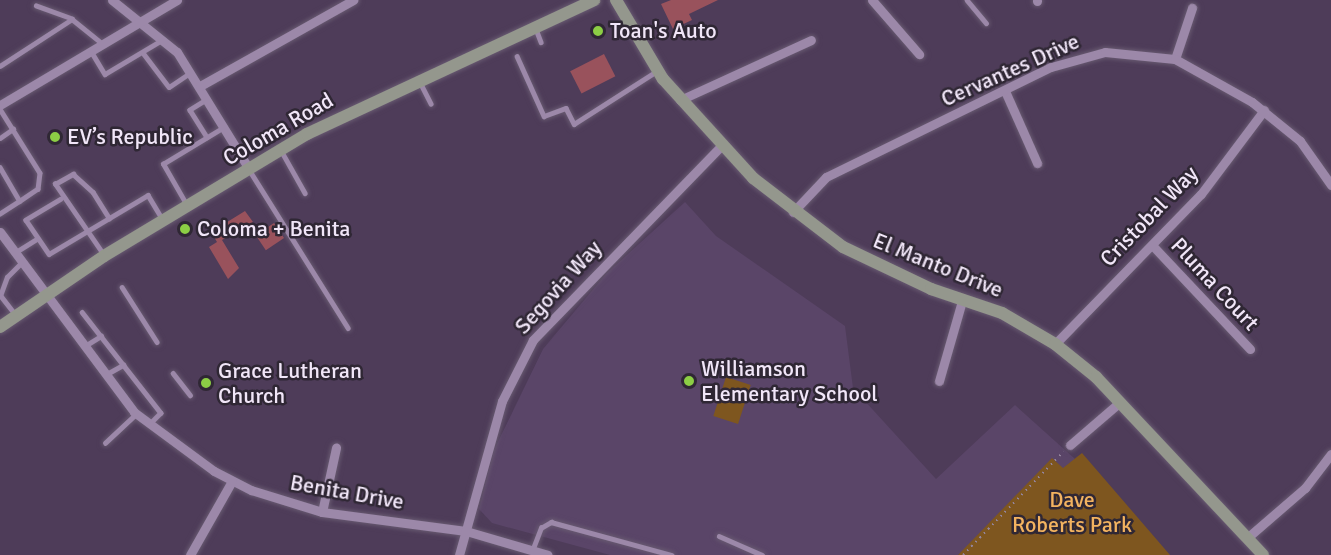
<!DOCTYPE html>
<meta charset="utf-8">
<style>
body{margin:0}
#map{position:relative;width:1331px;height:555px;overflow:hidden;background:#4e3c59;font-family:Signika,sans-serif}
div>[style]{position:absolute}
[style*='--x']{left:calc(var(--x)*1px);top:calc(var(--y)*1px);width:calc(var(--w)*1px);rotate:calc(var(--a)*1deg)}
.built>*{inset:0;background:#5a4568}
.green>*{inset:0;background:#7e561f;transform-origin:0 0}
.building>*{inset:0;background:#99525c;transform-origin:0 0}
.path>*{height:2px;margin-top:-1px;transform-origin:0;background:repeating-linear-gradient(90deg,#94859d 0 1.5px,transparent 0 6px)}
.roads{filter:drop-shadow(0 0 2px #685a71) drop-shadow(0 0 2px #685a71)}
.lane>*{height:4.5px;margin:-2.25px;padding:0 2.25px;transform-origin:2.25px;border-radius:2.25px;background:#9c88a9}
.street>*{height:9px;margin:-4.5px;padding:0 4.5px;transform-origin:4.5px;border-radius:4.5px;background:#9c88a9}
.secondary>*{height:12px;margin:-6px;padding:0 6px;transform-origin:6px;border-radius:6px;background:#94978d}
.dots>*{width:16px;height:16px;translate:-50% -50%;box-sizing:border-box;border:3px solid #2f2734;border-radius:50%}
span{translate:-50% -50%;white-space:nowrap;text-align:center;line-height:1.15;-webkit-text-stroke:5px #2f2734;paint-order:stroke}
.poi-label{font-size:22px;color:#f1e6f8}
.left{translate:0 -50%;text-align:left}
.street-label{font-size:22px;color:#f1e6f8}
.park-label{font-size:22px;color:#f3b360}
</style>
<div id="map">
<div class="built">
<div style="clip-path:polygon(685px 202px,716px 236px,845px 326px,853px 388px,936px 479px,1015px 405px,1075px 459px,958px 555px,610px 555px,492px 523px,479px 509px,494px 450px,543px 349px,606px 274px)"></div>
</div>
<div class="green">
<div style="left:726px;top:377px;width:26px;height:41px;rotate:18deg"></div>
<div style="clip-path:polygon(1082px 453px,1170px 555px,958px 555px,1052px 458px,1063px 468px)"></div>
</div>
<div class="building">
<div style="clip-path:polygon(671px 0,718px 0,689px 14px,692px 20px,673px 29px,661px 4px)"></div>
<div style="left:604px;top:54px;width:25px;height:38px;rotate:63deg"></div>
<div style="clip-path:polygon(245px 211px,253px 222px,222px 240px,239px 268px,228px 279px,209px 247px,217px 242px,211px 232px)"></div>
<div style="left:274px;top:223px;width:18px;height:22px;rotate:56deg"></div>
</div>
<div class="path">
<div style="--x:963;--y:555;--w:144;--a:-45.8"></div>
</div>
<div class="roads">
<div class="lane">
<div style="--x:967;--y:0;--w:30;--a:50"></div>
<div style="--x:72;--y:19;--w:40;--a:39"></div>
<div style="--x:536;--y:29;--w:14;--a:69"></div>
<div style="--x:91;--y:51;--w:27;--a:59"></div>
<div style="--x:105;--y:74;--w:66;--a:-30.8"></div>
<div style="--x:144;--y:54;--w:41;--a:52.9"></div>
<div style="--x:169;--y:87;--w:25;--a:-34"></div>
<div style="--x:517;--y:56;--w:66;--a:65.8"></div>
<div style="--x:544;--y:116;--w:23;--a:-20"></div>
<div style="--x:566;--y:108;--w:18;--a:63"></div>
<div style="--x:574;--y:124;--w:98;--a:-32.6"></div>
<div style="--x:0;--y:66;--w:86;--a:-33.1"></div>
<div style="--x:72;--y:19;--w:38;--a:-160"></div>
<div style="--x:421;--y:84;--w:22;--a:63"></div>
<div style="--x:206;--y:100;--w:19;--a:148"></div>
<div style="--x:190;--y:110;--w:32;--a:58"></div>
<div style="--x:0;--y:109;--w:75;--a:58"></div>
<div style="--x:40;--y:173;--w:16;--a:97"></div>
<div style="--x:38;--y:189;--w:22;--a:146"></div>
<div style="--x:0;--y:138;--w:16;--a:-35"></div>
<div style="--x:282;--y:152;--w:47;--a:60.7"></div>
<div style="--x:0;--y:167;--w:39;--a:60"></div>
<div style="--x:20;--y:201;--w:24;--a:147"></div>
<div style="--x:250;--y:171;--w:185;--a:58"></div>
<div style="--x:61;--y:199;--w:41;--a:149"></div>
<div style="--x:26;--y:220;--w:41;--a:55.9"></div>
<div style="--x:49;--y:254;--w:115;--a:-30.8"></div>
<div style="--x:148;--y:195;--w:29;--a:59"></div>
<div style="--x:186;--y:204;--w:46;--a:-119.9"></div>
<div style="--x:163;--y:164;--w:71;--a:-31.2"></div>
<div style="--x:16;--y:252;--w:25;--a:-32"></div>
<div style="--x:103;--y:254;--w:85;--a:-124.4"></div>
<div style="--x:55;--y:184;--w:21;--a:-29"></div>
<div style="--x:73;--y:174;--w:27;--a:42"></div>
<div style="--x:93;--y:192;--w:31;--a:58"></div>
<div style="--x:122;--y:287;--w:65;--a:57.5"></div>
<div style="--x:0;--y:296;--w:20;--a:-70"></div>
<div style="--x:7;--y:277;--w:20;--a:-45"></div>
<div style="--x:1;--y:296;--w:23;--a:52"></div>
<div style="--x:82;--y:312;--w:128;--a:52"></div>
<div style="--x:161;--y:413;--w:16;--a:135"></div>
<div style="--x:85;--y:346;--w:19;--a:-32"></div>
<div style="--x:173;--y:373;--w:28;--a:52"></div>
<div style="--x:105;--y:375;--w:21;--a:-29"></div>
<div style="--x:105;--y:443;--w:42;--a:-43.1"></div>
<div style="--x:719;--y:536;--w:47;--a:23.8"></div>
<div style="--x:532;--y:551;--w:25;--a:-69"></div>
<div style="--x:541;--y:528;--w:12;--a:-31"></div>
<div style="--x:551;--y:522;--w:125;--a:15.3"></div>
</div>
<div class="street">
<div style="--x:112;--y:0;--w:83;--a:38.7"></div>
<div style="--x:177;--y:52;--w:137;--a:58.4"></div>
<div style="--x:872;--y:0;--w:72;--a:49"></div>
<div style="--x:1037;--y:0;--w:1;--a:90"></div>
<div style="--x:1175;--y:59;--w:54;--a:-71.6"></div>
<div style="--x:200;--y:86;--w:176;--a:-29.3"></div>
<div style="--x:1005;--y:91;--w:79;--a:66"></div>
<div style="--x:680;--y:100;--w:144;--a:-24.6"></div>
<div style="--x:0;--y:105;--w:206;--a:-30.7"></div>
<div style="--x:793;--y:212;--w:48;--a:-46.7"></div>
<div style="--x:826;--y:177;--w:250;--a:-26.1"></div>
<div style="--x:1051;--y:67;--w:56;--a:-15.5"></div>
<div style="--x:1105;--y:52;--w:70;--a:5.7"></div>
<div style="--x:1175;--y:59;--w:88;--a:29.2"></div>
<div style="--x:1252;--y:102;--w:62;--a:39.1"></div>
<div style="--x:1300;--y:141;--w:54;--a:54.8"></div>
<div style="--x:0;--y:232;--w:224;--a:53.3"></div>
<div style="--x:134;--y:412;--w:99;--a:36.4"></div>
<div style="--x:214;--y:471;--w:42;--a:27.2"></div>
<div style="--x:251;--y:490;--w:74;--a:17.2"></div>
<div style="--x:322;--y:512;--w:145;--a:7.5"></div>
<div style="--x:466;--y:531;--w:85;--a:16.3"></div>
<div style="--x:1152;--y:245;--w:143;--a:46.7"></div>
<div style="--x:1055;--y:344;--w:209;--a:-45.8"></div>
<div style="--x:1201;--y:194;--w:105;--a:-53.1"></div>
<div style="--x:939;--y:381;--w:83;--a:-74"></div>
<div style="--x:1070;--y:445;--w:66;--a:-40.7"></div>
<div style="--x:322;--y:512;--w:66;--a:-77.7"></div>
<div style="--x:1247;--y:538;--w:77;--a:-40.8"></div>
<div style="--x:1305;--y:488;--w:43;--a:-52.6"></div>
<div style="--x:190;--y:555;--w:85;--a:-60.4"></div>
<div style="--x:459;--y:555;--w:160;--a:-74.4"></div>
<div style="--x:502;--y:401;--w:68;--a:-63.1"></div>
<div style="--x:533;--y:340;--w:269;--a:-45.9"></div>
</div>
<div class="secondary">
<div style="--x:616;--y:0;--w:92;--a:59.3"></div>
<div style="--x:663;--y:79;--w:134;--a:47.7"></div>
<div style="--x:753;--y:178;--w:113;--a:37.5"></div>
<div style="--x:843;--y:247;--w:98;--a:25.5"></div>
<div style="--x:931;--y:289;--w:75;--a:18.7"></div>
<div style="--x:1002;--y:313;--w:61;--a:30.3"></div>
<div style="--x:1055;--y:344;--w:53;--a:38.8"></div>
<div style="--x:1096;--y:377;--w:244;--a:46.8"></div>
<div style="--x:0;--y:327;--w:126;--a:-34.3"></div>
<div style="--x:104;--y:256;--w:237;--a:-31"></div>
<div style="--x:307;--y:134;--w:317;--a:-25"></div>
</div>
</div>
<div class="dots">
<div style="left:598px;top:31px;background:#8cce45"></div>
<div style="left:55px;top:137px;background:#8cce45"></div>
<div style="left:185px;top:229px;background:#8cce45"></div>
<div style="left:689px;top:381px;background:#8cce45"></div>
<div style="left:206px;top:383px;background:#8cce45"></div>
</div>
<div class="poi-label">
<span class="left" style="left:610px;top:31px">Toan's Auto</span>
<span class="left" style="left:67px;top:137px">EV’s Republic</span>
<span class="left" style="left:197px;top:229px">Coloma + Benita</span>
<span class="left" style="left:701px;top:381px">Williamson<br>Elementary School</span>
<span class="left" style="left:218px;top:383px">Grace Lutheran<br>Church</span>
</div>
<div class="street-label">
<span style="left:1010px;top:70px;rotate:-24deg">Cervantes Drive</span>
<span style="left:278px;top:129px;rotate:-30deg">Coloma Road</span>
<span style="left:1149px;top:216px;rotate:-46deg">Cristobal Way</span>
<span style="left:938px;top:265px;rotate:22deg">El Manto Drive</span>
<span style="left:1215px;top:284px;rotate:47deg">Pluma Court</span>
<span style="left:558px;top:287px;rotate:-48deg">Segovia Way</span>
<span style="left:347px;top:492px;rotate:10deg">Benita Drive</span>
</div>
<div class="park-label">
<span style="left:1072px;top:512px">Dave<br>Roberts Park</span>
</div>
</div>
